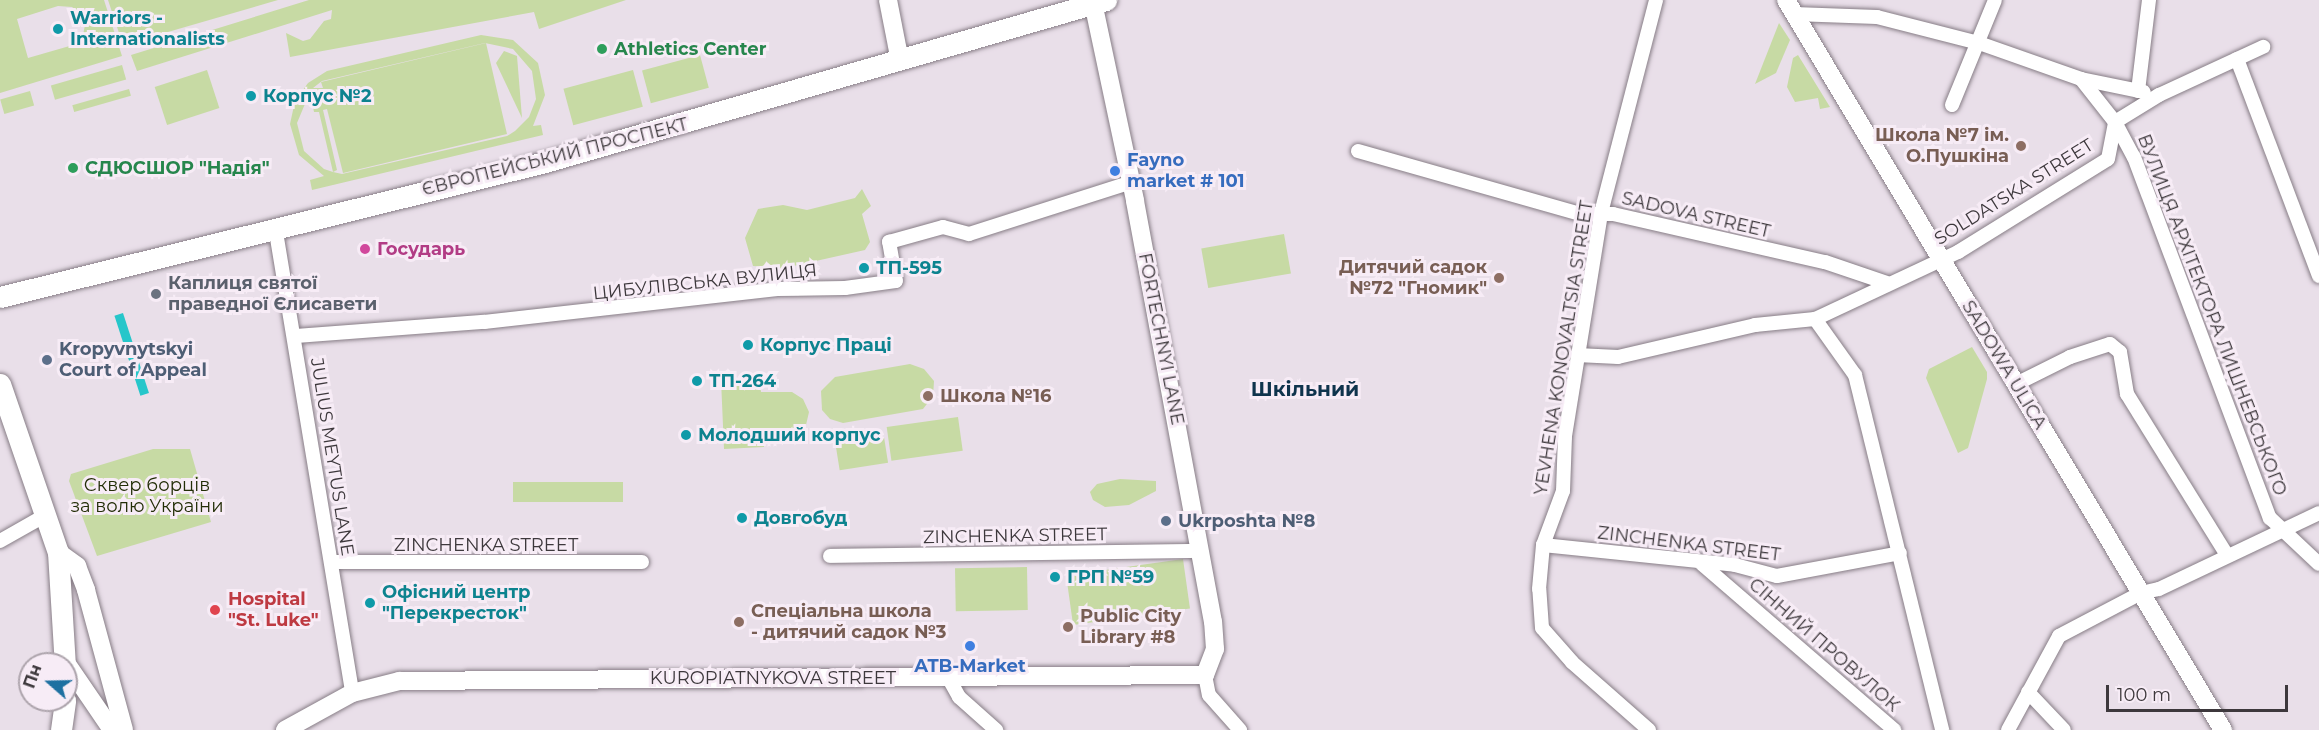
<!DOCTYPE html>
<meta charset="utf-8">
<style>
body{margin:0}
#map{position:relative;width:2319px;height:730px;overflow:hidden;background:#e9dfe9;font-family:Montserrat,sans-serif}
div>[style]{position:absolute}
[style*='--x']{left:calc(var(--x)*1px);top:calc(var(--y)*1px);width:calc(var(--w)*1px);rotate:calc(var(--a)*1deg)}
.green>*{inset:0;background:#c7daa4;transform-origin:0 0}
.water>*{inset:0;background:#26c6ca;transform-origin:0 0}
.roads{filter:drop-shadow(0 0 2px #877d86) drop-shadow(0 0 2px #877d86)}
.street>*{height:14px;margin:-7px;padding:0 7px;transform-origin:7px;border-radius:7px;background:#fff}
.secondary>*{height:18px;margin:-9px;padding:0 9px;transform-origin:9px;border-radius:9px;background:#fff}
.primary>*{height:21px;margin:-10.5px;padding:0 10.5px;transform-origin:10.5px;border-radius:10.5px;background:#fff}
.dots>*{width:16px;height:16px;translate:-50% -50%;box-sizing:border-box;border:3px solid #f7ecf6;border-radius:50%}
span{translate:-50% -50%;white-space:nowrap;text-align:center;line-height:1.15;-webkit-text-stroke:6px #f7ecf6;paint-order:stroke}
.culture-label{font-size:18px;color:#0d838f;font-weight:700}
.left{translate:0 -50%;text-align:left}
.leisure-label{font-size:18px;color:#27864d;font-weight:700}
.education-label{font-size:18px;color:#785e54;font-weight:700}
.right{translate:-100% -50%;text-align:right}
.street-label{font-size:18px;color:#3d383c}
.shop-label{font-size:18px;color:#366cbe;font-weight:700}
.hotel-label{font-size:18px;color:#b23c85;font-weight:700}
.worship-label{font-size:18px;color:#5b616d;font-weight:700}
.service-label{font-size:18px;color:#4e5e75;font-weight:700}
.park-label{font-size:18px;color:#232e07}
.health-label{font-size:18px;color:#be3a42;font-weight:700}
.neighbourhood-label{font-size:20px;color:#0f344d;font-weight:700}
.north{position:absolute;left:18px;top:652px;width:60px;height:60px;box-sizing:border-box;background:#f7ecf6;border:2px solid #ada4ac;border-radius:50%;rotate:290deg;font-size:16px;font-weight:700;line-height:24px;text-align:center;color:#3d383c}
.north::after{content:'';display:block;margin:auto;width:21px;height:27px;background:#1e70a1;clip-path:polygon(50% 0,100% 100%,50% 72%,0 100%)}
.scale{position:absolute;left:2106px;top:685px;width:182px;height:27px;box-sizing:border-box;border:3px solid #3d383c;border-top:0;padding-left:8px;font-size:18px;line-height:21px;white-space:nowrap;color:#3d383c;-webkit-text-stroke:4px #f7ecf6;paint-order:stroke}
</style>
<div id="map">
<div class="green">
<div style="clip-path:polygon(evenodd,0 0,104px 0,122px 56px,0 93px,0 0,58px 6px,72px 7px,80px 13px,85px 25px,83px 35px,73px 45px,28px 58px,17px 19px,58px 6px)"></div>
<div style="clip-path:polygon(108px 0,278px 0,123px 45px)"></div>
<div style="clip-path:polygon(309px 0,626px 0,539px 29px,534px 12px,290px 57px,286px 33px,303px 41px,310px 39px,324px 21px,331px 19px,332px 10px,137px 71px,131px 55px)"></div>
<div style="clip-path:polygon(1779px 23px,1790px 40px,1776px 73px,1755px 84px)"></div>
<div style="clip-path:polygon(evenodd,481px 35px,513px 40px,538px 63px,545px 95px,533px 126px,541px 125px,543px 135px,312px 190px,310px 180px,324px 176px,299px 155px,290px 124px,295px 101px,308px 83px,327px 71px,481px 35px,485px 43px,513px 49px,532px 71px,536px 99px,529px 117px,515px 131px,507px 136px,342px 174px,333px 172px,324px 169px,304px 151px,297px 123px,310px 92px,314px 112px,319px 112px,333px 172px,337px 170px,323px 110px,327px 109px,343px 173px,507px 134px,486px 43px,321px 82px,323px 88px,313px 88px,322px 81px,485px 43px)"></div>
<div style="clip-path:polygon(504px 51px,517px 56px,522px 118px,496px 63px)"></div>
<div style="left:700px;top:55px;width:34px;height:60px;rotate:75deg"></div>
<div style="clip-path:polygon(1798px 55px,1830px 107px,1820px 109px,1818px 98px,1795px 102px,1787px 87px,1793px 58px)"></div>
<div style="left:122px;top:65px;width:15px;height:74px;rotate:74deg"></div>
<div style="left:207px;top:70px;width:40px;height:55px;rotate:72deg"></div>
<div style="left:633px;top:70px;width:38px;height:72px;rotate:75deg"></div>
<div style="left:129px;top:89px;width:7px;height:59px;rotate:74deg"></div>
<div style="left:30px;top:91px;width:15px;height:31px;rotate:74deg"></div>
<div style="clip-path:polygon(862px 189px,871px 206px,862px 214px,870px 242px,865px 250px,771px 271px,766px 267px,753px 266px,745px 238px,758px 209px,783px 205px,807px 210px,855px 198px)"></div>
<div style="left:1284px;top:234px;width:40px;height:84px;rotate:80deg"></div>
<div style="clip-path:polygon(1972px 347px,1987px 372px,1987px 379px,1968px 448px,1958px 453px,1926px 378px,1929px 369px)"></div>
<div style="clip-path:polygon(910px 364px,924px 369px,934px 381px,933px 396px,923px 409px,843px 423px,830px 419px,822px 410px,821px 391px,835px 377px)"></div>
<div style="clip-path:polygon(760px 378px,761px 392px,792px 392px,803px 399px,809px 412px,806px 425px,796px 434px,764px 438px,764px 447px,724px 449px,721px 380px)"></div>
<div style="left:958px;top:417px;width:34px;height:72px;rotate:82deg"></div>
<div style="left:884px;top:437px;width:26px;height:49px;rotate:81deg"></div>
<div style="clip-path:polygon(153px 449px,190px 449px,211px 522px,97px 556px,69px 481px,71px 474px)"></div>
<div style="clip-path:polygon(1120px 479px,1156px 481px,1156px 491px,1129px 505px,1105px 507px,1093px 500px,1090px 492px,1097px 484px)"></div>
<div style="left:623px;top:482px;width:20px;height:110px;rotate:90deg"></div>
<div style="left:1183px;top:559px;width:50px;height:118px;rotate:82deg"></div>
<div style="left:1027px;top:567px;width:43px;height:72px;rotate:89deg"></div>
</div>
<div class="water">
<div style="left:123px;top:313px;width:84px;height:9px;rotate:72deg"></div>
</div>
<div class="roads">
<div class="street">
<div style="--x:1794;--y:14;--w:83;--a:2.1"></div>
<div style="--x:1877;--y:17;--w:105;--a:14.3"></div>
<div style="--x:1979;--y:43;--w:108;--a:19.4"></div>
<div style="--x:2081;--y:79;--w:55;--a:51.7"></div>
<div style="--x:2115;--y:122;--w:40;--a:62"></div>
<div style="--x:2134;--y:157;--w:386;--a:69.4"></div>
<div style="--x:2270;--y:518;--w:67;--a:43.2"></div>
<div style="--x:2237;--y:59;--w:232;--a:69.3"></div>
<div style="--x:2081;--y:79;--w:64;--a:11.7"></div>
<div style="--x:2138;--y:91;--w:92;--a:-83.1"></div>
<div style="--x:1952;--y:105;--w:113;--a:-67.7"></div>
<div style="--x:1358;--y:151;--w:231;--a:15.8"></div>
<div style="--x:1580;--y:214;--w:33;--a:0"></div>
<div style="--x:1613;--y:214;--w:217;--a:12.8"></div>
<div style="--x:1825;--y:262;--w:65;--a:18.7"></div>
<div style="--x:275;--y:226;--w:473;--a:80.6"></div>
<div style="--x:1815;--y:319;--w:69;--a:54.5"></div>
<div style="--x:1855;--y:375;--w:366;--a:76.2"></div>
<div style="--x:296;--y:336;--w:189;--a:-4.3"></div>
<div style="--x:484;--y:322;--w:295;--a:-6.4"></div>
<div style="--x:777;--y:289;--w:68;--a:-0.8"></div>
<div style="--x:845;--y:288;--w:51;--a:-7.8"></div>
<div style="--x:896;--y:281;--w:40;--a:-100"></div>
<div style="--x:889;--y:242;--w:56;--a:-15.5"></div>
<div style="--x:943;--y:227;--w:27;--a:15"></div>
<div style="--x:969;--y:234;--w:171;--a:-17.7"></div>
<div style="--x:1577;--y:355;--w:41;--a:2.8"></div>
<div style="--x:1618;--y:357;--w:141;--a:-13.1"></div>
<div style="--x:1755;--y:325;--w:60;--a:-5.7"></div>
<div style="--x:1815;--y:319;--w:158;--a:-25.1"></div>
<div style="--x:1958;--y:252;--w:176;--a:-31.8"></div>
<div style="--x:2108;--y:159;--w:38;--a:-79"></div>
<div style="--x:2115;--y:122;--w:52;--a:-31.5"></div>
<div style="--x:2159;--y:95;--w:115;--a:-24.8"></div>
<div style="--x:2016;--y:384;--w:60;--a:-26.6"></div>
<div style="--x:2070;--y:357;--w:42;--a:-18"></div>
<div style="--x:2110;--y:344;--w:13;--a:39"></div>
<div style="--x:2120;--y:352;--w:43;--a:80.5"></div>
<div style="--x:2127;--y:394;--w:190;--a:58.2"></div>
<div style="--x:0;--y:541;--w:53;--a:-29.5"></div>
<div style="--x:1543;--y:545;--w:193;--a:5.9"></div>
<div style="--x:1735;--y:565;--w:43;--a:14.7"></div>
<div style="--x:1777;--y:576;--w:125;--a:-10.6"></div>
<div style="--x:830;--y:556;--w:370;--a:-0.8"></div>
<div style="--x:331;--y:562;--w:311;--a:0"></div>
<div style="--x:1702;--y:564;--w:254;--a:40.8"></div>
<div style="--x:1205;--y:675;--w:20;--a:79"></div>
<div style="--x:1209;--y:695;--w:47;--a:48.5"></div>
<div style="--x:948;--y:677;--w:23;--a:61"></div>
<div style="--x:959;--y:697;--w:50;--a:41.7"></div>
<div style="--x:2028;--y:692;--w:52;--a:46.5"></div>
<div style="--x:1649;--y:730;--w:103;--a:-138.6"></div>
<div style="--x:1572;--y:662;--w:45;--a:-131.4"></div>
<div style="--x:1542;--y:628;--w:39;--a:-94"></div>
<div style="--x:1539;--y:589;--w:44;--a:-84.8"></div>
<div style="--x:1543;--y:545;--w:58;--a:-69.7"></div>
<div style="--x:1563;--y:491;--w:55;--a:-87.9"></div>
<div style="--x:1565;--y:436;--w:226;--a:-80.8"></div>
<div style="--x:1601;--y:213;--w:220;--a:-75.5"></div>
<div style="--x:2008;--y:730;--w:107;--a:-61.5"></div>
<div style="--x:2059;--y:636;--w:93;--a:-27.7"></div>
<div style="--x:2141;--y:593;--w:18;--a:-13"></div>
<div style="--x:2159;--y:589;--w:177;--a:-25.4"></div>
</div>
<div class="secondary">
<div style="--x:888;--y:0;--w:62;--a:78.9"></div>
<div style="--x:1786;--y:0;--w:851;--a:59.09"></div>
<div style="--x:58;--y:552;--w:24;--a:36"></div>
<div style="--x:77;--y:566;--w:26;--a:69"></div>
<div style="--x:86;--y:590;--w:145;--a:74.8"></div>
<div style="--x:67;--y:664;--w:80;--a:55.7"></div>
<div style="--x:285;--y:730;--w:77;--a:-28.9"></div>
<div style="--x:352;--y:693;--w:49;--a:-14.3"></div>
<div style="--x:399;--y:681;--w:806;--a:-0.43"></div>
<div style="--x:1205;--y:675;--w:28;--a:-69"></div>
<div style="--x:1215;--y:649;--w:27;--a:-94"></div>
<div style="--x:1213;--y:622;--w:429;--a:-100.5"></div>
<div style="--x:1135;--y:200;--w:201;--a:-102"></div>
</div>
<div class="primary">
<div style="--x:0;--y:297;--w:561;--a:-13.91"></div>
<div style="--x:545;--y:162;--w:584;--a:-16.11"></div>
<div style="--x:0;--y:384;--w:178;--a:71"></div>
<div style="--x:58;--y:552;--w:131;--a:86.5"></div>
<div style="--x:61;--y:730;--w:30;--a:-82"></div>
</div>
</div>
<div class="dots">
<div style="left:58px;top:29px;background:#0f9aa8"></div>
<div style="left:602px;top:49px;background:#2e9e5b"></div>
<div style="left:251px;top:96px;background:#0f9aa8"></div>
<div style="left:2021px;top:146px;background:#8d6e63"></div>
<div style="left:73px;top:168px;background:#2e9e5b"></div>
<div style="left:1115px;top:171px;background:#3f7fe0"></div>
<div style="left:365px;top:249px;background:#d1479c"></div>
<div style="left:864px;top:268px;background:#0f9aa8"></div>
<div style="left:1499px;top:278px;background:#8d6e63"></div>
<div style="left:156px;top:294px;background:#6b7280"></div>
<div style="left:748px;top:345px;background:#0f9aa8"></div>
<div style="left:47px;top:360px;background:#5c6f8a"></div>
<div style="left:697px;top:381px;background:#0f9aa8"></div>
<div style="left:928px;top:396px;background:#8d6e63"></div>
<div style="left:686px;top:435px;background:#0f9aa8"></div>
<div style="left:742px;top:518px;background:#0f9aa8"></div>
<div style="left:1166px;top:521px;background:#5c6f8a"></div>
<div style="left:1055px;top:577px;background:#0f9aa8"></div>
<div style="left:370px;top:603px;background:#0f9aa8"></div>
<div style="left:215px;top:610px;background:#e0444e"></div>
<div style="left:739px;top:622px;background:#8d6e63"></div>
<div style="left:1068px;top:627px;background:#8d6e63"></div>
<div style="left:970px;top:646px;background:#3f7fe0"></div>
</div>
<div class="culture-label">
<span class="left" style="left:70px;top:29px">Warriors -<br>Internationalists</span>
<span class="left" style="left:263px;top:96px">Корпус №2</span>
<span class="left" style="left:876px;top:268px">ТП-595</span>
<span class="left" style="left:760px;top:345px">Корпус Праці</span>
<span class="left" style="left:709px;top:381px">ТП-264</span>
<span class="left" style="left:698px;top:435px">Молодший корпус</span>
<span class="left" style="left:754px;top:518px">Довгобуд</span>
<span class="left" style="left:1067px;top:577px">ГРП №59</span>
<span class="left" style="left:382px;top:603px">Офісний центр<br>"Перекресток"</span>
</div>
<div class="leisure-label">
<span class="left" style="left:614px;top:49px">Athletics Center</span>
<span class="left" style="left:85px;top:168px">СДЮСШОР "Надія"</span>
</div>
<div class="education-label">
<span class="right" style="left:2009px;top:146px">Школа №7 ім.<br>О.Пушкіна</span>
<span class="right" style="left:1487px;top:278px">Дитячий садок<br>№72 "Гномик"</span>
<span class="left" style="left:940px;top:396px">Школа №16</span>
<span class="left" style="left:751px;top:622px">Спеціальна школа<br>- дитячий садок №3</span>
<span class="left" style="left:1080px;top:627px">Public City<br>Library #8</span>
</div>
<div class="street-label">
<span style="left:555px;top:157px;rotate:-14deg">ЄВРОПЕЙСЬКИЙ ПРОСПЕКТ</span>
<span style="left:2014px;top:192px;rotate:-32deg">SOLDATSKA STREET</span>
<span style="left:1696px;top:215px;rotate:13deg">SADOVA STREET</span>
<span style="left:705px;top:282px;rotate:-6deg">ЦИБУЛІВСЬКА ВУЛИЦЯ</span>
<span style="left:2212px;top:315px;rotate:69deg">ВУЛИЦЯ АРХІТЕКТОРА ЛИШНЕВСЬКОГО</span>
<span style="left:1161px;top:339px;rotate:79deg">FORTECHNYI LANE</span>
<span style="left:1564px;top:348px;rotate:-81deg">YEVHENA KONOVALTSIA STREET</span>
<span style="left:2004px;top:365px;rotate:59deg">SADOWA ULICA</span>
<span style="left:332px;top:457px;rotate:81deg">JULIUS MEYTUS LANE</span>
<span style="left:1015px;top:536px;rotate:-1deg">ZINCHENKA STREET</span>
<span style="left:1689px;top:544px;rotate:7deg">ZINCHENKA STREET</span>
<span style="left:486px;top:545px">ZINCHENKA STREET</span>
<span style="left:1824px;top:645px;rotate:41deg">СІННИЙ ПРОВУЛОК</span>
<span style="left:773px;top:678px">KUROPIATNYKOVA STREET</span>
</div>
<div class="shop-label">
<span class="left" style="left:1127px;top:171px">Fayno<br>market # 101</span>
<span style="left:970px;top:666px">ATB-Market</span>
</div>
<div class="hotel-label">
<span class="left" style="left:377px;top:249px">Государь</span>
</div>
<div class="worship-label">
<span class="left" style="left:168px;top:294px">Каплиця святої<br>праведної Єлисавети</span>
</div>
<div class="service-label">
<span class="left" style="left:59px;top:360px">Kropyvnytskyi<br>Court of Appeal</span>
<span class="left" style="left:1178px;top:521px">Ukrposhta №8</span>
</div>
<div class="park-label">
<span style="left:147px;top:496px">Сквер борців<br>за волю України</span>
</div>
<div class="health-label">
<span class="left" style="left:228px;top:610px">Hospital<br>"St. Luke"</span>
</div>
<div class="neighbourhood-label">
<span style="left:1305px;top:389px">Шкільний</span>
</div>
<div class="north">Пн</div>
<div class="scale">100 m</div>
</div>
